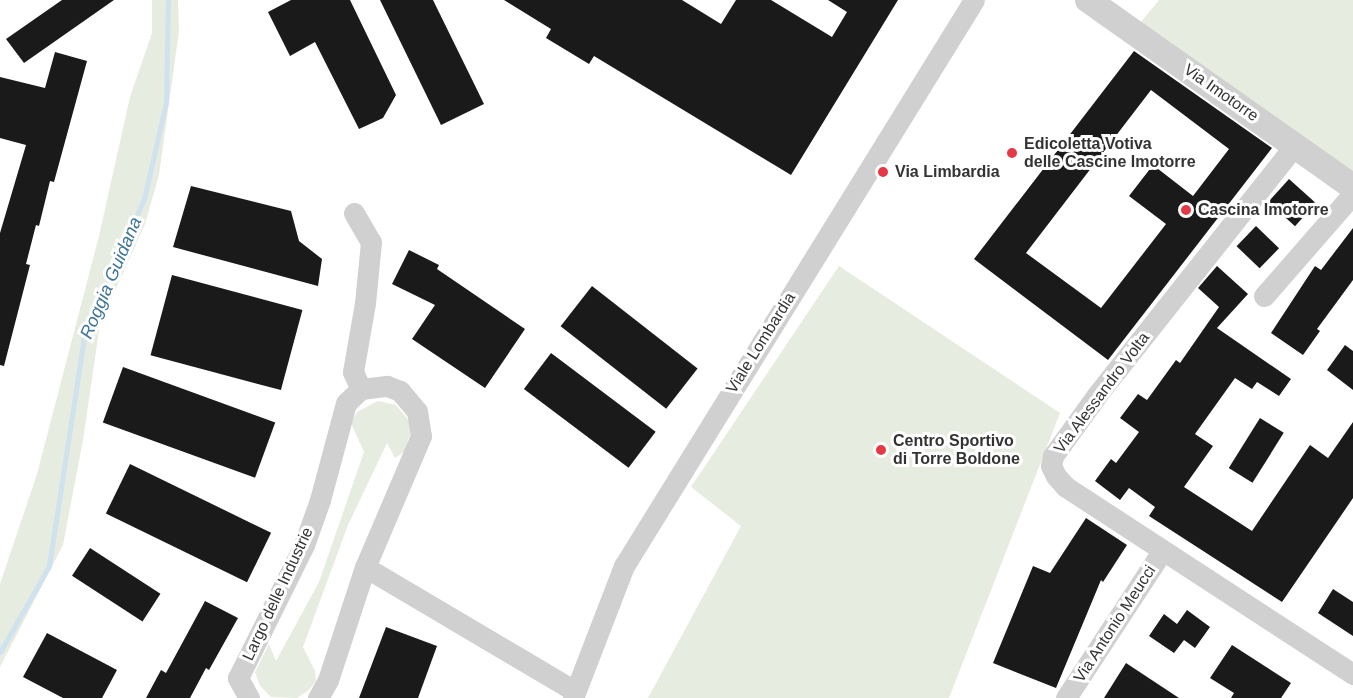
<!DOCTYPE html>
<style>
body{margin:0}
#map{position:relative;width:1353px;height:698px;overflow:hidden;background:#fff;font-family:Arial,sans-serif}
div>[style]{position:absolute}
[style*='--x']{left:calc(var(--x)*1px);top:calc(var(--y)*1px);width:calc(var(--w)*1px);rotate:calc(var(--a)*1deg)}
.green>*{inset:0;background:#e6ecdf}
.stream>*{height:5px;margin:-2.5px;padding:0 2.5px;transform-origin:2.5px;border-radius:2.5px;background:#cfe2ee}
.building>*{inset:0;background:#1a1a1a;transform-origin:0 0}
.minor>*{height:21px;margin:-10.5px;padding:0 10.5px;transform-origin:10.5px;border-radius:10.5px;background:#d0d0d0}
.tertiary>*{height:26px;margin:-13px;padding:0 13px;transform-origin:13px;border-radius:13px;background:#d0d0d0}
.dots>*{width:16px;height:16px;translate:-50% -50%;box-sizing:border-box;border:3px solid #fff;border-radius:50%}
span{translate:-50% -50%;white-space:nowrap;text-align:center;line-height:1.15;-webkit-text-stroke:6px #fff;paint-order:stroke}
.street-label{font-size:16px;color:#333}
.poi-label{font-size:16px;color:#333;font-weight:700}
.left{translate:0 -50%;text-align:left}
.water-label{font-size:18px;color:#3f7597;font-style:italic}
</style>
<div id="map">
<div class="green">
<div style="clip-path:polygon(152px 0,178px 0,179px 31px,159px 175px,145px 224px,100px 324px,83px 440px,63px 545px,0 667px,0 584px,37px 474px,99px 236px,130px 97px,152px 33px)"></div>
<div style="clip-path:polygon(1159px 0,1353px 0,1353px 176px,1140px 23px)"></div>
<div style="clip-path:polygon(839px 266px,1060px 413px,949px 698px,648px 698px,741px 526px,691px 487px)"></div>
<div style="clip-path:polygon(378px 401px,396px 405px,410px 422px,410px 435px,404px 452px,395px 458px,387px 443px,348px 525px,303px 647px,315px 671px,316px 681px,309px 690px,297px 698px,271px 697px,260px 686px,255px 672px,269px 644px,276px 661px,319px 582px,364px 452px,351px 423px,357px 412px)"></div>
</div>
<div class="stream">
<div style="--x:0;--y:652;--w:99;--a:-60.3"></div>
<div style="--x:49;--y:566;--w:231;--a:-81.3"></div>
<div style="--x:84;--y:338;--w:151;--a:-66.7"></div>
<div style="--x:144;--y:199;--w:99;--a:-77.2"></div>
<div style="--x:166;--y:102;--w:102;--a:-88.9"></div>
</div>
<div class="building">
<div style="clip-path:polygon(62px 0,114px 0,24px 63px,6px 39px)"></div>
<div style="clip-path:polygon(291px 0,350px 0,396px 95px,383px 118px,359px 129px,315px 42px,290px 56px,268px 12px)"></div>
<div style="clip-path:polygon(380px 0,433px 0,484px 104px,441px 125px)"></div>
<div style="clip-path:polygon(504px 0,682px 0,721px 24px,736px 0,771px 0,832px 37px,847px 12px,828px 0,898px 0,791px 175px,594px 56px,589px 64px,546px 38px,551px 29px)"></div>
<div style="clip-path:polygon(evenodd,1134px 51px,1272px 148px,1108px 360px,974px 259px,1134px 51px,1151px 90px,1229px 149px,1193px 196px,1153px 165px,1129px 196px,1166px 224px,1101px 308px,1026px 253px,1151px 90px)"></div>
<div style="clip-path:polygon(55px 52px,87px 61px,54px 182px,50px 181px,39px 226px,36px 225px,26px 264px,30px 265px,4px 366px,0 365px,0 233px,26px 145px,0 138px,0 77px,45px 88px)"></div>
<div style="left:1289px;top:179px;width:36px;height:31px;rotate:42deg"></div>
<div style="clip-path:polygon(191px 186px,291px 211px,299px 241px,322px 259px,318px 286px,173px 247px)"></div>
<div style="left:1256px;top:226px;width:32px;height:28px;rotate:44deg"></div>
<div style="clip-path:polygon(1353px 228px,1353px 280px,1317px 329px,1320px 331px,1303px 355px,1271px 333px,1315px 266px,1321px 270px)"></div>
<div style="clip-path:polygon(409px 250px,439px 265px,437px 269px,525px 329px,485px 388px,412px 339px,435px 305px,392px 284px)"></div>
<div style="clip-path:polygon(1217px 266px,1248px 294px,1217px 328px,1291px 379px,1279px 396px,1257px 382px,1252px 389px,1235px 378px,1195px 434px,1213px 446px,1184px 487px,1252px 531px,1310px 445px,1328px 458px,1353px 422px,1353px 498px,1282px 602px,1149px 516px,1155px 507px,1129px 488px,1120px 500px,1095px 481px,1111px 459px,1116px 463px,1139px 432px,1120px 418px,1138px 394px,1147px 400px,1176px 360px,1180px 363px,1219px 307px,1198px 288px)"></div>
<div style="left:172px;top:275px;width:135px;height:83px;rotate:15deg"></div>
<div style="left:592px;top:286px;width:134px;height:51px;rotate:38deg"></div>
<div style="clip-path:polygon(1345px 345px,1353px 351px,1353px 390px,1327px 370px)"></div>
<div style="left:551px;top:353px;width:131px;height:45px;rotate:37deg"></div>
<div style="left:123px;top:367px;width:162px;height:59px;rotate:20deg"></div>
<div style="left:1260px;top:418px;width:28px;height:59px;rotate:32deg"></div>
<div style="left:130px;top:464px;width:157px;height:55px;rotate:26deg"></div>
<div style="clip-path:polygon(1086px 518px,1127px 545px,1103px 582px,1101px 580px,1056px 688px,993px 663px,1033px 566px,1050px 573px)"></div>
<div style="left:90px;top:548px;width:84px;height:33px;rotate:33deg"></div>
<div style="clip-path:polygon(1333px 589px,1353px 602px,1353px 636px,1318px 613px)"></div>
<div style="clip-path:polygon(205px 601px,238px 618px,209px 670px,206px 668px,190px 698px,146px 698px,161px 670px,166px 673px)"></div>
<div style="clip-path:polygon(1187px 610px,1210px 627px,1195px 648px,1184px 640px,1174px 653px,1149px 636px,1164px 614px,1177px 624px)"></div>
<div style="clip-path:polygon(386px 627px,437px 646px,418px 698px,359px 698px)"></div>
<div style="clip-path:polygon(47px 633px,117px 670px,102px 698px,63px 698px,23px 677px)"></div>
<div style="clip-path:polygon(1232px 645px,1291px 683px,1281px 698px,1231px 698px,1234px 693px,1210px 678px)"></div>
<div style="clip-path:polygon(1126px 663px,1179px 698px,1104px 698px)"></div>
</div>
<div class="minor">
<div style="--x:1295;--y:145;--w:319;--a:128.4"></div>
<div style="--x:1097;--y:395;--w:75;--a:125.8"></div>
<div style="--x:1053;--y:456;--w:10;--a:101"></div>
<div style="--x:1051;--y:466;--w:11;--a:63"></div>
<div style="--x:1056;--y:476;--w:15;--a:48"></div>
<div style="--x:1066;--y:487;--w:343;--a:33.1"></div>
<div style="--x:354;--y:213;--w:34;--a:60"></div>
<div style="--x:371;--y:242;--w:61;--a:95.6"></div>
<div style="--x:365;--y:303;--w:70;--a:99.9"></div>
<div style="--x:353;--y:372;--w:19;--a:65"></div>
<div style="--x:1264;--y:296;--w:135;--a:-48.9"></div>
<div style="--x:365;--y:567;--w:244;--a:30.6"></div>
<div style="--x:249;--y:698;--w:23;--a:-119"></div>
<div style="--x:238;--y:678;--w:148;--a:-63.6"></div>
<div style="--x:304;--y:545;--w:48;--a:-70.4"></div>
<div style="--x:320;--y:500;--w:100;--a:-75"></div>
<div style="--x:346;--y:403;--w:21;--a:-43"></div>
<div style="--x:361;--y:389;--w:26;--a:-7"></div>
<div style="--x:387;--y:386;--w:14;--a:21"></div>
<div style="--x:400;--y:391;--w:26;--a:50"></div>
<div style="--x:417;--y:411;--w:25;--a:81"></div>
<div style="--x:421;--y:436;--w:142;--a:113.1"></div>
<div style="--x:365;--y:567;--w:119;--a:108.1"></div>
<div style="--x:328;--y:680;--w:21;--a:119"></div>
<div style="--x:573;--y:698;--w:142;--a:-68.9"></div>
<div style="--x:624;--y:566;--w:665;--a:-58.27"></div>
<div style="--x:1066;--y:698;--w:170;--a:-56.8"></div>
<div style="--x:1159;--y:556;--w:7;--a:-34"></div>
</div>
<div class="tertiary">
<div style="--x:1088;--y:0;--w:324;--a:35.2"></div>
</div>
<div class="dots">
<div style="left:1012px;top:153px;background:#e63946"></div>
<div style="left:883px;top:172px;background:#e63946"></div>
<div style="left:1186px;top:210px;background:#e63946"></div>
<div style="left:881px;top:450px;background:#e63946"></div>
</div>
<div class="street-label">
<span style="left:1221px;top:93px;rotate:35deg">Via Imotorre</span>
<span style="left:761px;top:343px;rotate:-58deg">Viale Lombardia</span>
<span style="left:1102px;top:393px;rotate:-53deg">Via Alessandro Volta</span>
<span style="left:278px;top:594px;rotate:-65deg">Largo delle Industrie</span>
<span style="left:1115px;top:624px;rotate:-57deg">Via Antonio Meucci</span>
</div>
<div class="poi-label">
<span class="left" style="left:1024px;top:153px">Edicoletta Votiva<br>delle Cascine Imotorre</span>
<span class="left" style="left:895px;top:172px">Via Limbardia</span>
<span class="left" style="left:1198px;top:210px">Cascina Imotorre</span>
<span class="left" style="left:893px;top:450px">Centro Sportivo<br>di Torre Boldone</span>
</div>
<div class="water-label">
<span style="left:111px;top:278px;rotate:-67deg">Roggia Guidana</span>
</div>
</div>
